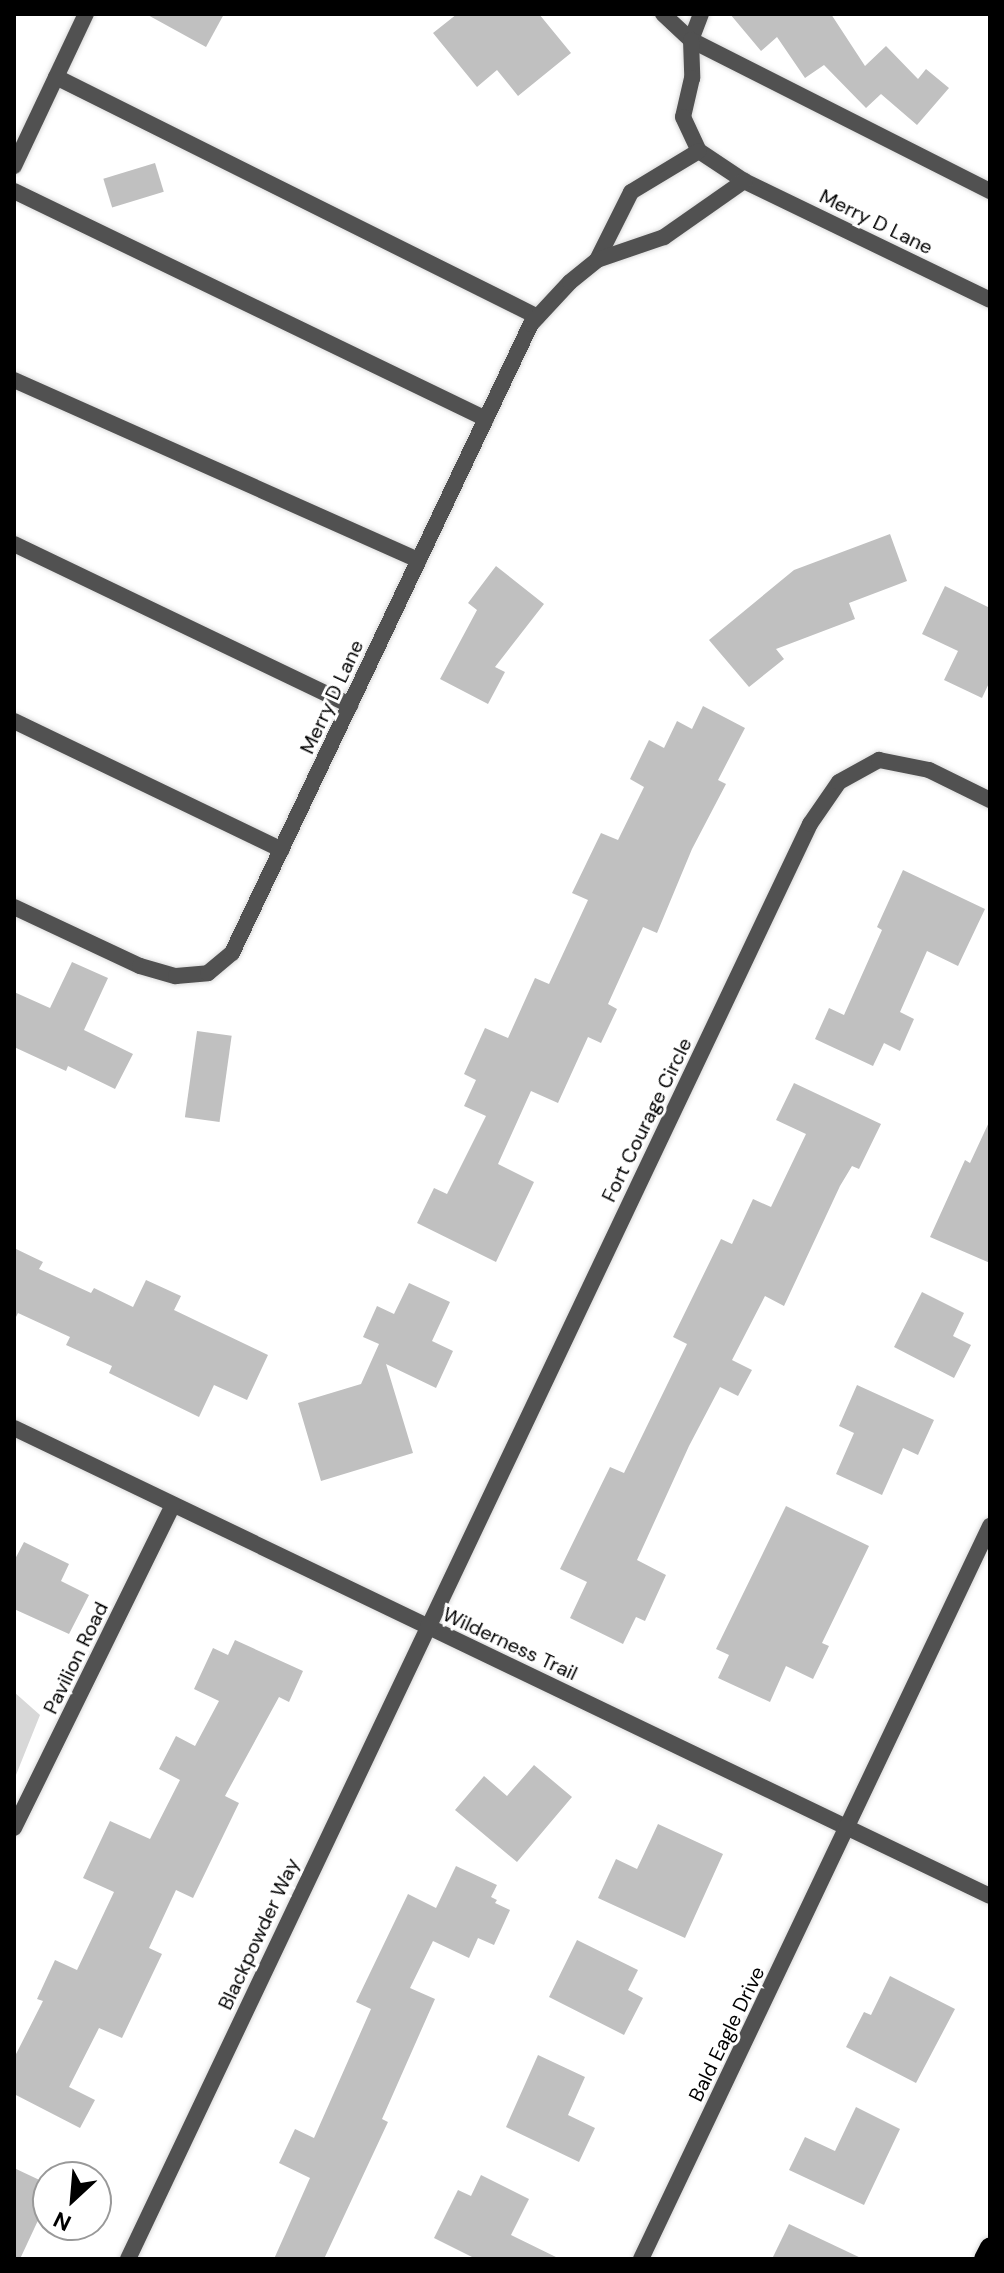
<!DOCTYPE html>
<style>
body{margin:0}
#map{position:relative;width:1004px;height:2273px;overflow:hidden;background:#fff;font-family:"DM Sans",sans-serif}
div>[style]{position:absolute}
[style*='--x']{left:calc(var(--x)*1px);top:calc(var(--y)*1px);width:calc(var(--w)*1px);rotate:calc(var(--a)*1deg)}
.green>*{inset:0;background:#d8d8d8}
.building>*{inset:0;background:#c0c0c0;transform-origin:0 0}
.roads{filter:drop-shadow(0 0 2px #dbdbdb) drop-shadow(0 0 2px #dbdbdb)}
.lane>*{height:16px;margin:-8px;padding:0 8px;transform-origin:8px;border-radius:8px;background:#515151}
.street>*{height:16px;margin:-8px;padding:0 8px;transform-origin:8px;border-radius:8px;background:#515151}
.primary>*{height:20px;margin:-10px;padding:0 10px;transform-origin:10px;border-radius:10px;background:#000}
span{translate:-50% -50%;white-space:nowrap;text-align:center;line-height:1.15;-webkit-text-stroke:6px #fff;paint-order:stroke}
.street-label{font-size:20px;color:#000}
.frame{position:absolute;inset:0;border:16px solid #000;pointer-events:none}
.north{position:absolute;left:32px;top:2161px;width:80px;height:80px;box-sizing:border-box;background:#fff;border:2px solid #999;border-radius:50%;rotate:206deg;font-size:22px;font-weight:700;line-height:32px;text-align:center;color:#000}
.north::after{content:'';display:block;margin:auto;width:28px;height:36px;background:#000;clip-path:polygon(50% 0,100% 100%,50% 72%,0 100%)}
</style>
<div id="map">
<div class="green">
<div style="clip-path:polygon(14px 1692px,40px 1715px,14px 1780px)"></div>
</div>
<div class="building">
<div style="clip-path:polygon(146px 14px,224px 14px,206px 47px)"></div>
<div style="clip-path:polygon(457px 14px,539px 14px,571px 53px,518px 96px,497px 70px,477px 87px,433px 33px)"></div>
<div style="clip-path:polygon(730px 14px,831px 14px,865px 66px,886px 46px,918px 79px,926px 69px,949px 88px,917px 125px,881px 94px,866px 108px,824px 65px,805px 78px,777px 37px,761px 51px)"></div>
<div style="left:155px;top:163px;width:30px;height:54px;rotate:73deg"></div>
<div style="clip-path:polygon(890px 534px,907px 581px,849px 603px,855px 619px,776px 649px,784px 659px,749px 687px,709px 640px,794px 570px)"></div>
<div style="clip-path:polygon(496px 566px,544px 604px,495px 667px,505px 672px,488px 704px,440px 679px,477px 610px,468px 603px)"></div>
<div style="clip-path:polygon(945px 586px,990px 608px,990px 681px,982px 698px,944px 680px,958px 651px,922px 634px)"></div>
<div style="clip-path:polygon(703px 706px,745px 728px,718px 780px,726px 784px,692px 849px,657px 933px,643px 927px,608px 1004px,617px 1009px,601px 1043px,588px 1037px,558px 1103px,531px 1091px,498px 1164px,534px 1182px,496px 1262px,417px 1223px,434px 1188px,447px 1194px,486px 1116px,464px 1106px,476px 1080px,464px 1074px,485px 1028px,508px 1038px,535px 978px,549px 984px,588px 900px,572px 893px,601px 833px,618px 840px,644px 787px,630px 779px,649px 740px,664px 748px,677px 721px,692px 729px)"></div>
<div style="clip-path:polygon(903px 870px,985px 909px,958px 966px,927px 951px,900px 1012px,914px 1019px,900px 1051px,884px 1043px,873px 1066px,815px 1039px,829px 1008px,844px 1015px,882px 930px,877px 927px)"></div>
<div style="clip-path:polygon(72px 962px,108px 978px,84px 1030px,133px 1054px,115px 1089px,68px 1066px,66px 1071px,14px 1047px,14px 992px,50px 1008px)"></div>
<div style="left:197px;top:1031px;width:35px;height:87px;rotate:8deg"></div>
<div style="clip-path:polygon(794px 1083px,881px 1124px,859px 1169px,852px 1166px,840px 1186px,784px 1306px,765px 1296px,732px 1360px,752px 1370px,738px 1396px,720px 1387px,689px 1446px,637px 1560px,666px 1575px,645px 1621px,636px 1617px,623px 1644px,570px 1618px,587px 1582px,560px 1569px,610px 1467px,624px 1473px,687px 1344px,673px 1337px,721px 1239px,732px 1244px,753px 1199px,771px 1207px,806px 1134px,776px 1120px)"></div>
<div style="clip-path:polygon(990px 1120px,990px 1263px,930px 1237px,965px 1160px,970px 1163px)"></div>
<div style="clip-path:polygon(14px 1248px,43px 1262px,39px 1269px,91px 1293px,94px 1288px,133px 1307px,146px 1280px,181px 1296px,174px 1310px,268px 1355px,247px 1400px,214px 1385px,199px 1417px,109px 1373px,112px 1366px,66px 1345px,70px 1337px,18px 1313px,14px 1321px)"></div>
<div style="clip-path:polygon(409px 1283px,450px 1302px,432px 1341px,453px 1351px,436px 1388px,386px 1364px,413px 1453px,321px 1481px,298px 1403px,361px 1384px,379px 1344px,363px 1337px,377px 1306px,394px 1314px)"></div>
<div style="clip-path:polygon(922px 1292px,964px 1313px,953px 1336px,971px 1345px,954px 1378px,894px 1347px)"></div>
<div style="clip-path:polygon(857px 1385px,934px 1420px,918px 1455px,903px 1448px,882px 1495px,836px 1474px,854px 1433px,839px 1426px)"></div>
<div style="clip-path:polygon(786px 1506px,869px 1546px,822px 1643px,829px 1646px,813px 1679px,786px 1666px,770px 1702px,718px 1678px,729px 1655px,716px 1649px)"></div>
<div style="clip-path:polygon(24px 1542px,69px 1564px,61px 1581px,89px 1595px,69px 1634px,14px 1609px,14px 1561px)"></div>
<div style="clip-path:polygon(235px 1640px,303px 1671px,289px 1702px,279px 1697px,225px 1796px,239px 1803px,193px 1898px,176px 1890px,149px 1948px,162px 1954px,122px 2038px,99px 2028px,69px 2087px,95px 2100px,80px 2128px,14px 2094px,14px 2058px,43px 2001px,37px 1999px,55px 1960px,77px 1970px,114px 1892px,83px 1878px,110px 1821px,150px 1839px,180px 1780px,159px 1769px,176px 1736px,195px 1746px,219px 1701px,194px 1689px,213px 1648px,228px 1655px)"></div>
<div style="clip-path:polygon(534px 1765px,572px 1797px,517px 1862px,455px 1810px,484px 1776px,507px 1796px)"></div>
<div style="clip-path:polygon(658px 1824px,723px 1854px,685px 1938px,598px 1898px,616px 1859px,637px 1869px)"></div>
<div style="clip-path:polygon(456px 1866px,497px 1885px,491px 1897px,497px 1900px,495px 1903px,510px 1910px,494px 1945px,478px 1938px,469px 1958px,433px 1941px,410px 1988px,435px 1999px,382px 2119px,388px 2122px,324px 2259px,274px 2259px,310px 2178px,279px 2163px,295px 2129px,314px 2138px,371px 2009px,356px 2002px,408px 1894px,436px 1908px)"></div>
<div style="clip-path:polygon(577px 1940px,638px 1970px,628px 1990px,643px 1998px,624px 2035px,549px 1997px)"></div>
<div style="clip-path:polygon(890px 1976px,955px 2009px,916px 2083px,846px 2047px,864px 2012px,871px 2015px)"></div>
<div style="clip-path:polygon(538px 2055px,585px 2077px,568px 2115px,595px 2128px,579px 2162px,506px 2127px)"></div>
<div style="clip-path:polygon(856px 2107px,900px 2129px,864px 2205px,789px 2170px,805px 2137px,835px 2151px)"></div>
<div style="clip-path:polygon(14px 2168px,48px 2184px,48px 2199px,20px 2259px,14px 2259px)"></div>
<div style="clip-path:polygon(481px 2175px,529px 2199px,511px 2235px,560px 2259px,476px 2259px,434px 2238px,458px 2190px,471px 2196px)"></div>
<div style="clip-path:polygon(789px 2224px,863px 2259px,772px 2259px)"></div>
</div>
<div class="roads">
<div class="lane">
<div style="--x:701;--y:14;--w:28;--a:111"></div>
<div style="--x:691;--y:40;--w:335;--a:26.8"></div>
<div style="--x:56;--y:77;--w:538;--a:26.47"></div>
<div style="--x:14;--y:191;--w:524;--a:25.78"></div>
<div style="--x:14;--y:380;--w:443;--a:24"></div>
<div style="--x:14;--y:544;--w:373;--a:25.6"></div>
<div style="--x:14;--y:721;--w:297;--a:25.7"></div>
</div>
<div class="street">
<div style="--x:663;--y:14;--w:38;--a:43"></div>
<div style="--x:691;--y:40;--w:38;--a:88"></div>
<div style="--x:692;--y:78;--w:40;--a:103"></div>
<div style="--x:683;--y:117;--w:38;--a:65"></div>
<div style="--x:699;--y:151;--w:54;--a:33.7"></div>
<div style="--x:744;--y:181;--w:273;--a:25.8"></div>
<div style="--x:14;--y:166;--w:168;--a:-64.7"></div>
<div style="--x:597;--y:260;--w:76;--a:-63.4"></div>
<div style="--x:631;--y:192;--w:79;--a:-31.1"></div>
<div style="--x:14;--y:907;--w:139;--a:25.1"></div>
<div style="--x:140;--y:966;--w:37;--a:16"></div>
<div style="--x:176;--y:976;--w:32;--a:-5"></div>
<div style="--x:208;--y:973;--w:31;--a:-40"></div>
<div style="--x:232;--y:953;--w:696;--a:-64.58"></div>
<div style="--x:531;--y:324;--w:57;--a:-47.1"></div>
<div style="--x:570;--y:282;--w:35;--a:-39"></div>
<div style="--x:597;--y:260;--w:71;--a:-18.9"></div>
<div style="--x:664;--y:237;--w:98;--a:-35"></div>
<div style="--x:14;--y:1428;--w:1082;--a:25.62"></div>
<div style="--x:14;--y:1828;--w:360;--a:-63.8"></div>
<div style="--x:128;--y:2259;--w:1589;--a:-64.58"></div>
<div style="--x:810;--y:824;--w:51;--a:-55.4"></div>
<div style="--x:839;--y:782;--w:46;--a:-28.8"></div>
<div style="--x:879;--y:760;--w:51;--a:11.3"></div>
<div style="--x:929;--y:770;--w:68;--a:26.2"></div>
<div style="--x:641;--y:2259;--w:812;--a:-64.54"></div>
</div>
<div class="primary">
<div style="--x:984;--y:2259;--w:13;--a:-63"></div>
</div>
</div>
<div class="street-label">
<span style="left:876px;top:222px;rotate:26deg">Merry D Lane</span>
<span style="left:332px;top:697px;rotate:-65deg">Merry D Lane</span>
<span style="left:647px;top:1120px;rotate:-64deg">Fort Courage Circle</span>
<span style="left:510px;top:1644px;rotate:25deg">Wilderness Trail</span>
<span style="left:76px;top:1658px;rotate:-64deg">Pavilion Road</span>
<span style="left:259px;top:1934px;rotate:-65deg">Blackpowder Way</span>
<span style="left:727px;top:2034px;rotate:-64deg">Bald Eagle Drive</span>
</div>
<div class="frame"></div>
<div class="north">N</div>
</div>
